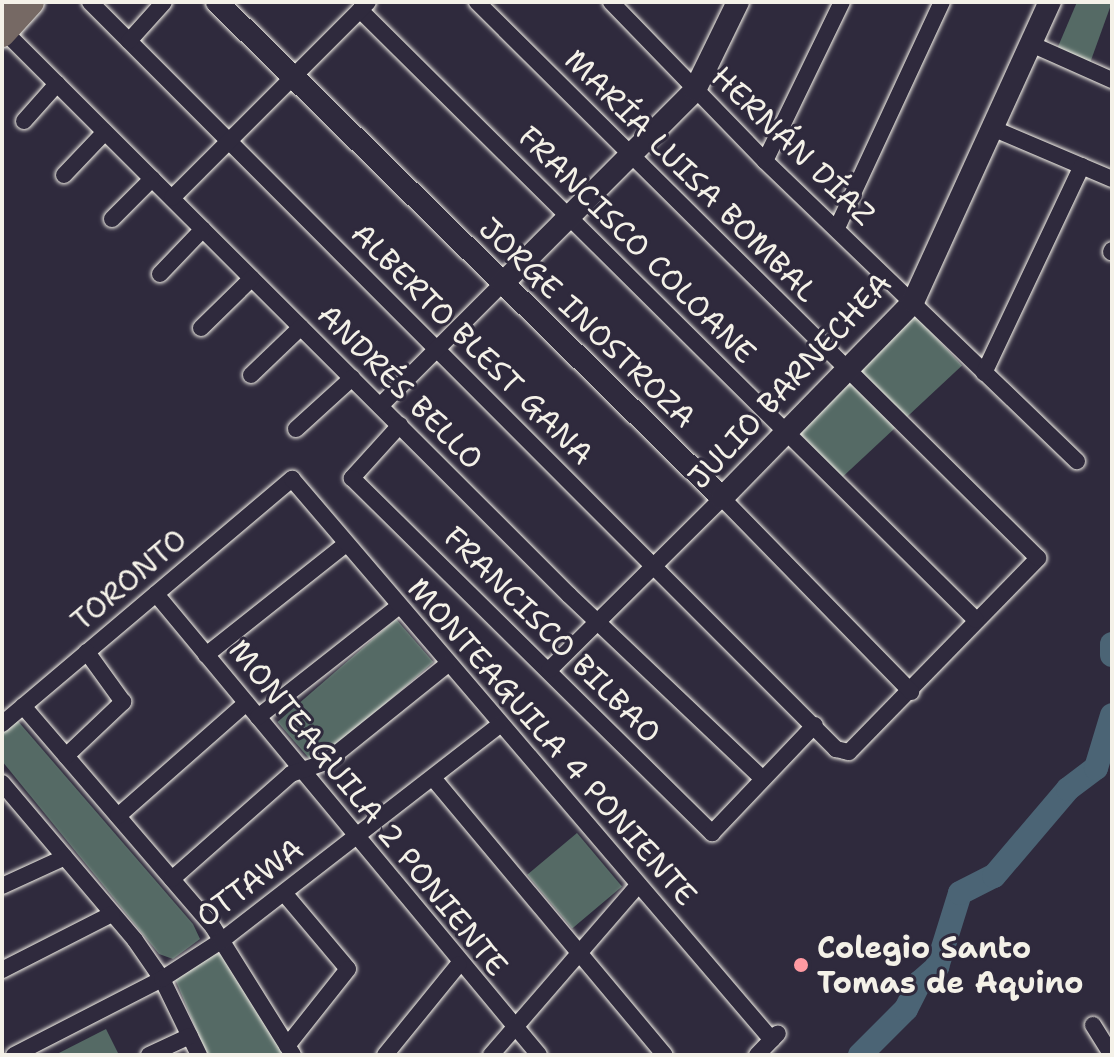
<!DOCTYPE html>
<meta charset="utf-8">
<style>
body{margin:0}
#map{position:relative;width:1114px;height:1057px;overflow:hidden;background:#2f2a3d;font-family:"Shantell Sans",sans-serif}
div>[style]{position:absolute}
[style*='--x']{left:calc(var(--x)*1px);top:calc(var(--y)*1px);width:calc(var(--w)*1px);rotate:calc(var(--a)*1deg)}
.green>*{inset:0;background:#556a65;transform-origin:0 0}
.river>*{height:24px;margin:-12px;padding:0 12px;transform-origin:12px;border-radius:12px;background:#4b6475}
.roads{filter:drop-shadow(0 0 2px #f4f1e8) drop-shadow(0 0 2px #f4f1e8)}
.street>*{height:16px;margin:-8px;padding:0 8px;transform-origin:8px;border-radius:8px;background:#2f2a3d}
.secondary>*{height:22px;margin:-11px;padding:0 11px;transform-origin:11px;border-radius:11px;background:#2f2a3d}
.primary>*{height:26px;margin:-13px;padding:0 13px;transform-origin:13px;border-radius:13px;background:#766964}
.dots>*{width:22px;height:22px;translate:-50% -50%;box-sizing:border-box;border:4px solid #2f2a3d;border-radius:50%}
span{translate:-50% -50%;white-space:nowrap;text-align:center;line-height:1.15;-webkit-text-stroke:6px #2f2a3d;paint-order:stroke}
.street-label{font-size:30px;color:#f4f1e8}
.poi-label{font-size:30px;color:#f4f1e8;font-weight:700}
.left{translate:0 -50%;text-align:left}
.frame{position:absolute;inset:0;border:4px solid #f4f1e8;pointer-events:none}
</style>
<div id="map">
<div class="green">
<div style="clip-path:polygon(1077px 2px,1112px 2px,1090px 63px,1057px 49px)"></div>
<div style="left:915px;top:315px;width:69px;height:165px;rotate:47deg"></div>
<div style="left:396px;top:619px;width:57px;height:157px;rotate:49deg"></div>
<div style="clip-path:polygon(17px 720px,193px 924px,200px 939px,173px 959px,159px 954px,2px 761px,2px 732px)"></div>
<div style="left:577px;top:833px;width:70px;height:65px;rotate:50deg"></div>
<div style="clip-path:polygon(215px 953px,221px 955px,284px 1055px,207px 1055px,175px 979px)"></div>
<div style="clip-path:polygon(106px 1029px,119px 1055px,55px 1055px)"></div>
</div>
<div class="river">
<div style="--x:1112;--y:644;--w:11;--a:90"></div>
<div style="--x:860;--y:1055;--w:65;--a:-45"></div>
<div style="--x:906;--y:1009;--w:30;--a:-63"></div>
<div style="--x:920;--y:982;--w:23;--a:-41"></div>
<div style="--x:937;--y:967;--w:77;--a:-72.7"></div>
<div style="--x:960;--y:893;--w:38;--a:-27"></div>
<div style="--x:994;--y:876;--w:114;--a:-49.6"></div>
<div style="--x:1068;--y:789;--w:35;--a:-37"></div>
<div style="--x:1096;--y:768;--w:55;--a:-73.2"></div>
</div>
<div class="roads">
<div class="street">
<div style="--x:90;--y:2;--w:1056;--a:45.04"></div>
<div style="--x:836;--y:749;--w:13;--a:13"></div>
<div style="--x:849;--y:752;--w:271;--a:-45.7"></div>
<div style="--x:1038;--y:558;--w:790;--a:-135.26"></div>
<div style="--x:611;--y:2;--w:221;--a:45.9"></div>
<div style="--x:765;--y:161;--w:433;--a:43.9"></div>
<div style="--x:360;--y:10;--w:867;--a:44.72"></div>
<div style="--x:2;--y:29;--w:801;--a:44.95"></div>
<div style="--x:569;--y:595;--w:267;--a:43.5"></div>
<div style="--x:129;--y:41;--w:52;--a:-48.1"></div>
<div style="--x:1031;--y:44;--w:89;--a:24"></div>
<div style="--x:24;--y:121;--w:50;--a:-48.3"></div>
<div style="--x:992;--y:128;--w:130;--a:23"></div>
<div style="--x:765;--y:161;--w:177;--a:-64.2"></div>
<div style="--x:64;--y:175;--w:59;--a:-46.4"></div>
<div style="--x:172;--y:198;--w:277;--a:-45"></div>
<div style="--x:112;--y:219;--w:57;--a:-45"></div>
<div style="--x:837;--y:228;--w:249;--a:-65.1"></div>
<div style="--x:1111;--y:252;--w:2;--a:-63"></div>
<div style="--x:160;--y:274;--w:62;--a:-46.3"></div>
<div style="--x:201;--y:328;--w:71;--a:-44.4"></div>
<div style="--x:984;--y:373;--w:229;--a:-64.7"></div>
<div style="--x:251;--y:375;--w:69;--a:-43.8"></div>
<div style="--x:380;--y:406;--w:174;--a:-45"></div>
<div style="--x:400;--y:425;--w:72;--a:132.2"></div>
<div style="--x:352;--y:478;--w:506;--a:44.6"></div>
<div style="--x:712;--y:833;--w:149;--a:-46.4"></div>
<div style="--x:296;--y:429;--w:76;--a:-42.3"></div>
<div style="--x:156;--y:594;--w:599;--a:50.28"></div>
<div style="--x:206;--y:655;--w:179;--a:-38.4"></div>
<div style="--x:549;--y:670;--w:244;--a:-44.8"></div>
<div style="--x:722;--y:498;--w:271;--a:45.7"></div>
<div style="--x:23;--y:706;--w:291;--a:49.3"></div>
<div style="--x:213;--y:927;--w:151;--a:58"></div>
<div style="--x:258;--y:717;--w:179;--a:-38.2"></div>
<div style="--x:2;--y:724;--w:380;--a:-40.2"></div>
<div style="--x:292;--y:479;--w:738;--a:49.45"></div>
<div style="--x:66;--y:756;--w:79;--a:-43.5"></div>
<div style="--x:123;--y:702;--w:62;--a:-125.8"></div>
<div style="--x:433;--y:778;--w:361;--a:50.1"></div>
<div style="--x:2;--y:783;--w:206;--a:49.7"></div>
<div style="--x:135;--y:940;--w:47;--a:55.3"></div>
<div style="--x:162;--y:979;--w:85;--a:64"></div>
<div style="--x:118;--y:816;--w:171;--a:-41.4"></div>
<div style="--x:172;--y:879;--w:159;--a:-41.4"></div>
<div style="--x:291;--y:774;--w:37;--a:-19"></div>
<div style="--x:326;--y:762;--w:156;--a:-38.8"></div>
<div style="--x:2;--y:886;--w:69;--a:-24.7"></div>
<div style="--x:284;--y:893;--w:99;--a:49.9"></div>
<div style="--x:348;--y:969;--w:98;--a:128.4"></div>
<div style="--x:2;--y:970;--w:123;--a:-27"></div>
<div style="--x:1093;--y:1025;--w:36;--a:58"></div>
<div style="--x:14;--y:1055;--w:166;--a:-27.2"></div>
<div style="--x:162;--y:979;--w:70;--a:-32.8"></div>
<div style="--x:221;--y:941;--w:352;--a:-37.8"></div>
<div style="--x:149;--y:1055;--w:45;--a:-24.9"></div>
<div style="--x:385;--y:1055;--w:117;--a:-50.9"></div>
<div style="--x:491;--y:1055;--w:225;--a:-49.1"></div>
<div style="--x:757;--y:1055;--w:30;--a:-46"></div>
</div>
<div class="secondary">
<div style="--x:217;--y:2;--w:708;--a:44.48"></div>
<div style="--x:722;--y:498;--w:274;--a:-45.7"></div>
<div style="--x:913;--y:302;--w:330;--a:-65.5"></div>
<div style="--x:503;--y:283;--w:272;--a:-45.1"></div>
<div style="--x:695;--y:90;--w:98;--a:-64"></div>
</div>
<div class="primary">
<div style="--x:2;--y:7;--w:6;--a:-51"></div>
<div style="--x:2;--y:34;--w:43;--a:-47.8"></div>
</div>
</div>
<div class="dots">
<div style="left:801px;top:965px;background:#ff9aa2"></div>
</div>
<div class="street-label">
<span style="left:793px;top:146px;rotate:44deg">HERNÁN DÍAZ</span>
<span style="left:691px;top:176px;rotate:45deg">MARÍA LUISA BOMBAL</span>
<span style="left:637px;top:245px;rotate:45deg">FRANCISCO COLOANE</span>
<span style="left:587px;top:323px;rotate:44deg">JORGE INOSTROZA</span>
<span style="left:472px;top:344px;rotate:45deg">ALBERTO BLEST GANA</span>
<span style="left:790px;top:381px;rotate:-47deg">JULIO BARNECHEA</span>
<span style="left:400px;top:387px;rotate:45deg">ANDRÉS BELLO</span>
<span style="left:129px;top:580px;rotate:-40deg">TORONTO</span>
<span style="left:552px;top:635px;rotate:45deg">FRANCISCO BILBAO</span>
<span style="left:552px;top:742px;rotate:49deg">MONTEAGUILA 4 PONIENTE</span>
<span style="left:368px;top:808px;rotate:51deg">MONTEAGUILA 2 PONIENTE</span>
<span style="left:250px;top:883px;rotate:-37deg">OTTAWA</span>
</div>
<div class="poi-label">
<span class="left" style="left:817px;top:965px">Colegio Santo<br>Tomas de Aquino</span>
</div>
<div class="frame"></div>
</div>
